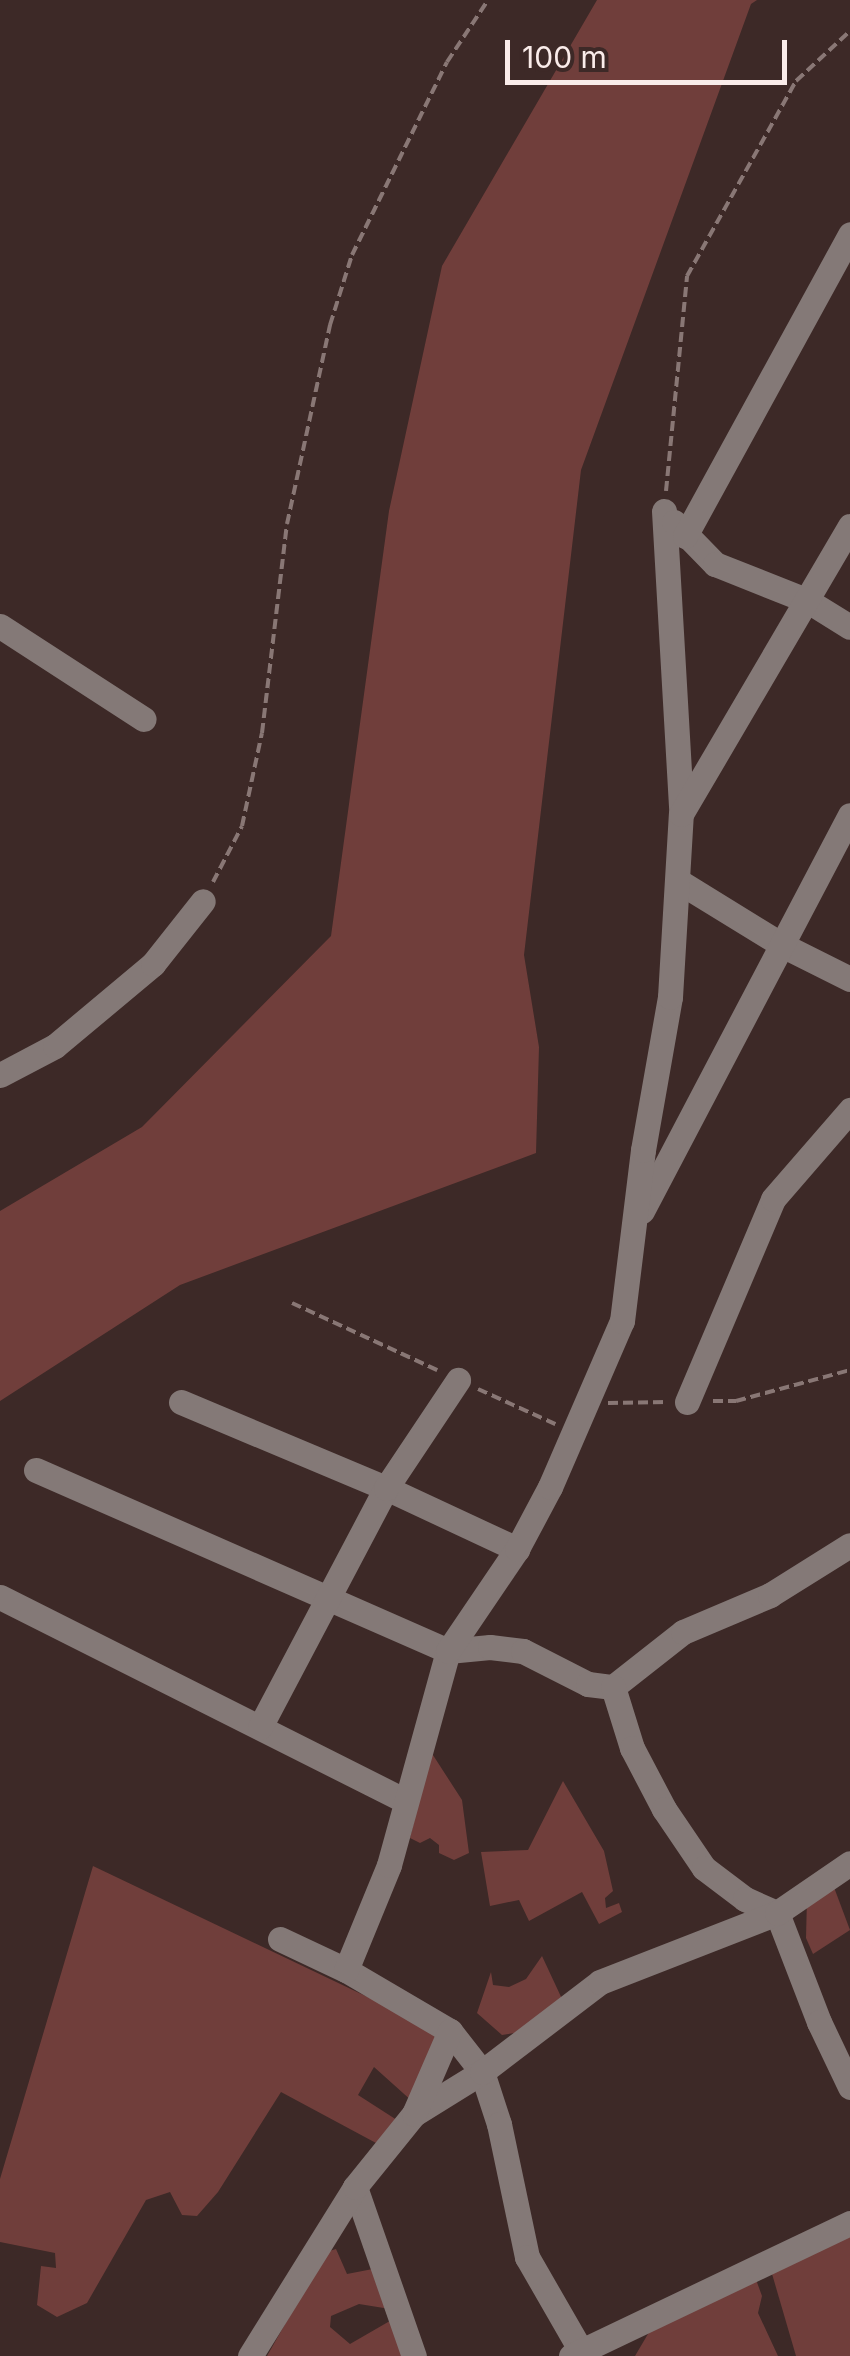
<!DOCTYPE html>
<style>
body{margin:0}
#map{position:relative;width:850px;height:2356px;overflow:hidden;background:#3d2927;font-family:Inter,sans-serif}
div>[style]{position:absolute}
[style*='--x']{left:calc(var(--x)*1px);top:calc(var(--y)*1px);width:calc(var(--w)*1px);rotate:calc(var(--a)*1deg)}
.green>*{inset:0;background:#703e3b}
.path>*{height:4px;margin-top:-2px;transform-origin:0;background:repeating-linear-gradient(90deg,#897775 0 10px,transparent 0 15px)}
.minor>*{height:25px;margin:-12.5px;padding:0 12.5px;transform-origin:12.5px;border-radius:12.5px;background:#847977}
span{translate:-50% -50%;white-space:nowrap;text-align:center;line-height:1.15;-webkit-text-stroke:10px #3d2927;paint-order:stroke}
.scale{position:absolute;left:505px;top:40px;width:282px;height:45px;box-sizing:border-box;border:5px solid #faecea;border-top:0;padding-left:12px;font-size:30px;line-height:35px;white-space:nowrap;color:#faecea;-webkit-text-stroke:8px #3d2927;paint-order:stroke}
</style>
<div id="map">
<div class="green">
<div style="clip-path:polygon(597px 0,757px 0,751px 4px,581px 470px,524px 955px,539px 1047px,536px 1153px,180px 1285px,0 1401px,0 1211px,142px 1127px,331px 936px,389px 511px,442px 266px)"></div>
<div style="clip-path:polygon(431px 1752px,462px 1800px,469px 1853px,454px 1860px,439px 1853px,439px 1845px,430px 1838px,420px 1843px,410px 1838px)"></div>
<div style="clip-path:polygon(563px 1781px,604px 1851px,613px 1891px,605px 1898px,606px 1908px,619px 1903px,622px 1912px,599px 1924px,582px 1892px,529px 1921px,519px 1900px,490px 1906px,481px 1852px,528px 1850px)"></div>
<div style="clip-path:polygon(93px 1866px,443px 2033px,413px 2102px,374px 2067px,358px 2095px,400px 2122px,376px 2143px,281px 2092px,218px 2192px,197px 2216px,182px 2215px,170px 2192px,146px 2200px,87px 2303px,57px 2317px,37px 2305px,41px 2266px,56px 2268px,55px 2253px,0 2242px,0 2179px)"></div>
<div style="clip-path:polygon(832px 1882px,850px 1930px,813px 1954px,806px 1938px,807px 1898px)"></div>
<div style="clip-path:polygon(542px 1956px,563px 2001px,527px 2031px,502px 2035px,477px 2013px,491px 1972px,493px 1985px,509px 1987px,526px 1979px)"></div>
<div style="clip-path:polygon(850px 2230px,850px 2356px,796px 2356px,770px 2267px)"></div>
<div style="clip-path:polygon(336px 2249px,347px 2274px,383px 2267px,390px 2309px,359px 2304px,331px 2316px,330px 2327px,350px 2344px,395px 2318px,408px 2356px,267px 2356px,326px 2252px)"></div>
<div style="clip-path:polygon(754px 2274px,762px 2296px,758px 2313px,778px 2356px,635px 2356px,655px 2322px)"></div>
</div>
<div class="path">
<div style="--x:666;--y:491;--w:216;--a:-84.4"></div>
<div style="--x:687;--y:276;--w:223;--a:-60.8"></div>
<div style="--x:796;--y:81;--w:74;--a:-42.8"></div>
<div style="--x:213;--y:882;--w:63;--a:-62.6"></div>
<div style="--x:242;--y:826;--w:95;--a:-77.9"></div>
<div style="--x:262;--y:733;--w:210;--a:-83.2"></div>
<div style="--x:287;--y:524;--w:204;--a:-77.8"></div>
<div style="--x:330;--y:325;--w:73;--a:-72.6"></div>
<div style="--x:352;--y:255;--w:215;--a:-63.8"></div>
<div style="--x:447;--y:62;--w:74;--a:-56.5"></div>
<div style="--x:292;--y:1303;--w:160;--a:24.8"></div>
<div style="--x:478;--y:1389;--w:85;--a:24.4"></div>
<div style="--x:713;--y:1401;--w:23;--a:0"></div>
<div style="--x:736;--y:1401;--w:118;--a:-15.2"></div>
<div style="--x:608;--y:1403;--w:60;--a:-1"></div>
</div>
<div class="minor">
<div style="--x:664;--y:511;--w:299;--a:86.7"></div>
<div style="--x:674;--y:522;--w:59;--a:45.7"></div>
<div style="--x:715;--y:564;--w:100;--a:21.7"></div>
<div style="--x:808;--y:601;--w:49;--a:31.8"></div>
<div style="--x:685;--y:536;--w:344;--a:-61.3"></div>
<div style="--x:0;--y:626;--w:171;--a:32.9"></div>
<div style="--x:678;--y:881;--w:122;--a:31.6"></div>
<div style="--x:782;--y:945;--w:76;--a:26.6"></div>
<div style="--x:0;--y:1075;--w:62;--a:-27.8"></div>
<div style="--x:55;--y:1046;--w:128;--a:-39.9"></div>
<div style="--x:153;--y:964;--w:80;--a:-51.6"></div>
<div style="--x:642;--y:1211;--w:447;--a:-62.3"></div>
<div style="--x:181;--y:1402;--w:222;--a:22.8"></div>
<div style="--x:386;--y:1488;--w:145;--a:25"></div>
<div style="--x:687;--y:1402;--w:220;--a:-67"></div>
<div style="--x:773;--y:1199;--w:118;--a:-49.1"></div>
<div style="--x:36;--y:1470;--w:450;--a:23.7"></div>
<div style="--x:448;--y:1651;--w:42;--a:-5.4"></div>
<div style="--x:490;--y:1647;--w:33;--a:7"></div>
<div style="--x:523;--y:1651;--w:73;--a:26.9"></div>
<div style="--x:588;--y:1684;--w:25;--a:7"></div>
<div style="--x:613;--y:1687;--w:89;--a:-38.2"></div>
<div style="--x:683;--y:1632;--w:95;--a:-23"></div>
<div style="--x:770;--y:1595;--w:94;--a:-32"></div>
<div style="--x:0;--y:1597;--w:452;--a:26.7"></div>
<div style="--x:613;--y:1687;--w:64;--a:72.7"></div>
<div style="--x:632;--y:1748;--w:69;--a:62.3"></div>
<div style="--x:664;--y:1809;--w:71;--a:55.9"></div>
<div style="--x:704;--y:1868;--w:51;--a:37.1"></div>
<div style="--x:745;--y:1899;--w:35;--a:24"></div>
<div style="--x:777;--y:1913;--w:117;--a:68.9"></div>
<div style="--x:819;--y:2022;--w:72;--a:64.5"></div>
<div style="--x:260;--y:1727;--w:270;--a:-62.2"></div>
<div style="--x:386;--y:1488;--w:130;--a:-56.3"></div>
<div style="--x:280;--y:1939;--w:73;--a:25.2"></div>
<div style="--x:346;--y:1970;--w:121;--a:30.4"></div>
<div style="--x:450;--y:2031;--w:52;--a:52"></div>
<div style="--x:482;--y:2072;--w:55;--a:71.9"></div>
<div style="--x:499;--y:2124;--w:136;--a:78.1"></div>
<div style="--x:527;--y:2257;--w:114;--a:60.1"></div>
<div style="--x:346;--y:1970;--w:113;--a:-67.7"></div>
<div style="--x:389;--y:1865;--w:222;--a:-74.6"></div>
<div style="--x:448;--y:1651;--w:123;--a:-55.9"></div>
<div style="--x:517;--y:1549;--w:70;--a:-62"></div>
<div style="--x:550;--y:1487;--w:181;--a:-66.6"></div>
<div style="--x:622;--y:1321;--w:172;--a:-83"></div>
<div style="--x:643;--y:1150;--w:155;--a:-80"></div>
<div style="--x:670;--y:997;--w:183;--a:-86.6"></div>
<div style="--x:681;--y:814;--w:334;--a:-59.6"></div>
<div style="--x:414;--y:2114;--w:80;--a:-31.7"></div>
<div style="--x:482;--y:2072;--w:148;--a:-37.3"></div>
<div style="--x:600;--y:1982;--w:190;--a:-21.3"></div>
<div style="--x:777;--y:1913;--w:88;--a:-34.4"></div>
<div style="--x:355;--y:2187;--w:179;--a:70.8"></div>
<div style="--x:250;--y:2356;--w:199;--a:-58.1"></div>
<div style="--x:355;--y:2187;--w:94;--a:-51.1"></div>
<div style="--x:414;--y:2114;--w:90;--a:-66.6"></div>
<div style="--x:571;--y:2356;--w:309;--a:-25.5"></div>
</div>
<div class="scale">100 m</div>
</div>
